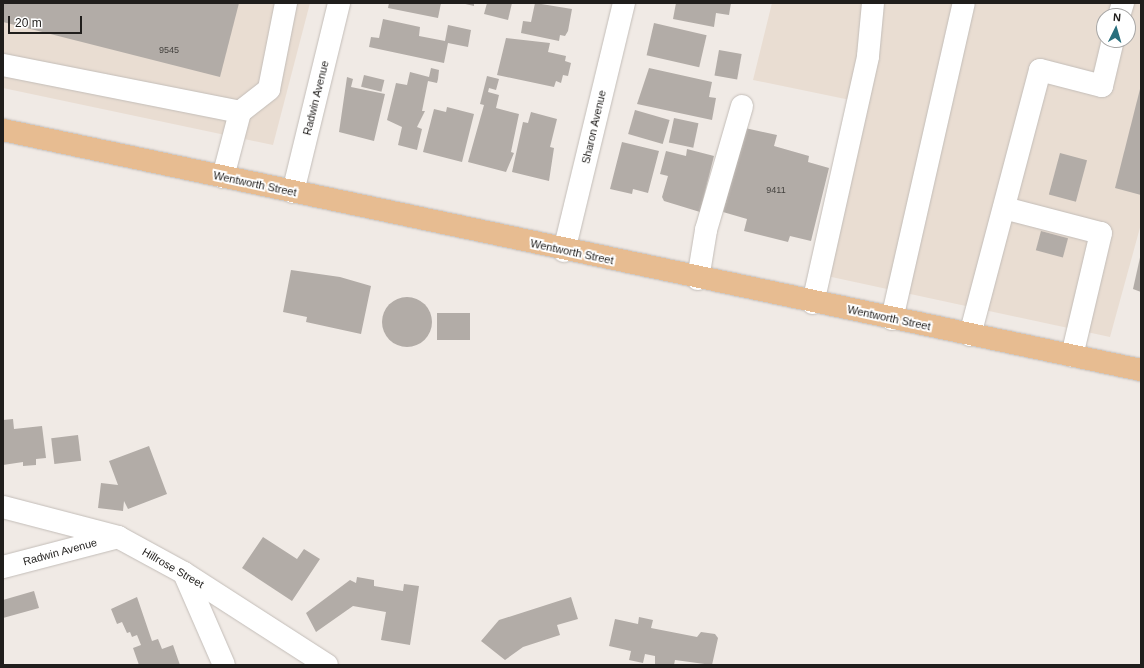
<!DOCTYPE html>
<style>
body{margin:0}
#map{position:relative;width:1144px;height:668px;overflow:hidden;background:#f0eae5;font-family:Helvetica,sans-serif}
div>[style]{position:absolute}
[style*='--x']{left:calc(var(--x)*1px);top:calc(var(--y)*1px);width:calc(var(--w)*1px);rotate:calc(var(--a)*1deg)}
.built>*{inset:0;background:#e9ddd2}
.building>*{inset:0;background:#b2aca7;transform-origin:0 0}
.round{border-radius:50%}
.roads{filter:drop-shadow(0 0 1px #c3bdb8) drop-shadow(0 0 1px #c3bdb8)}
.minor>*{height:22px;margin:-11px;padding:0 11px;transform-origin:11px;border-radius:11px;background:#fff}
.major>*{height:22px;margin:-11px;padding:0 11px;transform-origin:11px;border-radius:11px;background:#e7bc91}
span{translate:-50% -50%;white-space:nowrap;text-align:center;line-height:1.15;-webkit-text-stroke:4px #fff;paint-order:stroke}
.number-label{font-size:9px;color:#44423f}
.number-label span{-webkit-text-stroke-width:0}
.street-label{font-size:11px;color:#201e1c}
.frame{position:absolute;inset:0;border:4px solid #201e1c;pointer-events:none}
.north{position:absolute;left:1096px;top:8px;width:40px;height:40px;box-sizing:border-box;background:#fff;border:1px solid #a6a5a4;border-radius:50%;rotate:5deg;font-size:11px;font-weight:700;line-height:16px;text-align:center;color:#201e1c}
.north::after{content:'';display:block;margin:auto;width:14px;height:18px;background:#296f7d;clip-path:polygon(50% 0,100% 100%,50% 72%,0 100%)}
.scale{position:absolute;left:8px;top:16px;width:74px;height:18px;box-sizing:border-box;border:2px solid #201e1c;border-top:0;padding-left:5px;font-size:12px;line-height:14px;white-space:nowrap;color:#201e1c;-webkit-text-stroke:3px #fff;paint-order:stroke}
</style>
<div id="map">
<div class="built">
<div style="clip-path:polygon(3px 3px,310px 3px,273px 145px,3px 88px)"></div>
<div style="clip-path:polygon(evenodd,772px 3px,1141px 3px,1141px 224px,1110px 337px,813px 273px,860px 102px,753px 80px,772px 3px,1104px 16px,1128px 16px,1128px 40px,1104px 40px,1104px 16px)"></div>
</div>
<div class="building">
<div style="clip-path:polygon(3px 3px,239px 3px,220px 77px,3px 22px)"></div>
<div style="clip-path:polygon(389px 3px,441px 3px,438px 18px,388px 8px)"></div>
<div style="clip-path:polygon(461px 3px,474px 3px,474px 6px)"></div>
<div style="clip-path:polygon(487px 3px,512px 3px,508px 20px,484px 14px)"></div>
<div style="clip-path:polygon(535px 3px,572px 9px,568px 31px,565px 36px,560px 35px,559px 41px,521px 33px,523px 21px,531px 22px)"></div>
<div style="clip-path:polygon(676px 3px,731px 3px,729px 15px,716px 13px,714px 27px,673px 19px)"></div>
<div style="clip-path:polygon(383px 19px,420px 27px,419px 36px,445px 41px,448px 25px,471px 30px,468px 47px,448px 43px,444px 63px,369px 47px,371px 37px,379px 38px)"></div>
<div style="left:654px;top:23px;width:54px;height:33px;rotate:13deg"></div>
<div style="clip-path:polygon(506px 38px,550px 43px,548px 52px,566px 56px,565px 61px,571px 63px,568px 76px,563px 75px,561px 83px,556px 81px,554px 87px,497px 75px)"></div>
<div style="left:719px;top:50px;width:23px;height:26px;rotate:10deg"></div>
<div style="clip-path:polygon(431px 68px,439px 70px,438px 79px,437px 83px,428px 81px,422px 111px,425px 111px,417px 127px,422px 129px,417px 150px,398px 145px,402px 127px,387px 120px,396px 83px,407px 85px,410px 72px,429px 77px)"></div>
<div style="clip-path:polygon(649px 68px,712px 82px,709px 97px,716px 98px,712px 120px,637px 104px)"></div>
<div style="left:364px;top:75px;width:21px;height:12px;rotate:14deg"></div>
<div style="clip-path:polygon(487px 76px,499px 79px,496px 90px,489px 88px,488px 92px,499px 95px,496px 108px,519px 114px,511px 152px,514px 153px,506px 172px,468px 162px,484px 105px,480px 104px)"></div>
<div style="clip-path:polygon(347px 77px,353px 79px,351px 87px,385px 94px,374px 141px,339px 132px)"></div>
<div style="clip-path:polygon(1140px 89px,1141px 89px,1141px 195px,1115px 188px)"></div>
<div style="clip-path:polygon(447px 107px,474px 114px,462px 162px,423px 152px,434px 109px,446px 112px)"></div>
<div style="left:635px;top:110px;width:36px;height:25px;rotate:16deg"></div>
<div style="clip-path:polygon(531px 112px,557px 119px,550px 147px,554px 148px,549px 181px,512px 172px,523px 122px,528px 123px)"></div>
<div style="left:674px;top:118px;width:25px;height:25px;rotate:12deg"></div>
<div style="clip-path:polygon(745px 128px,777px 135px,774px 146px,809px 156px,808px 162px,829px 168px,811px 241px,790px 236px,788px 242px,744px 231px,747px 219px,723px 212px)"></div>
<div style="clip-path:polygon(622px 142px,659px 151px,648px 193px,633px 189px,632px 194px,610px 189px)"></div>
<div style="clip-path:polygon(687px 149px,714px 156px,700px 212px,664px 201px,662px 197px,668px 176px,660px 174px,666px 151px,686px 156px)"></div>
<div style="left:1060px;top:153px;width:28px;height:43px;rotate:15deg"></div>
<div style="left:1041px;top:231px;width:28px;height:20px;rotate:15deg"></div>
<div style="clip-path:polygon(1141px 253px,1141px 292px,1133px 289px)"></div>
<div style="clip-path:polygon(291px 270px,340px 277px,371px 286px,361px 334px,306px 322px,307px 317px,283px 312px)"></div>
<div class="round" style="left:382px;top:297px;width:50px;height:50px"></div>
<div style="left:437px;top:313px;width:33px;height:27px"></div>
<div style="clip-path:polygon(13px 419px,14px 429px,42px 426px,46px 458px,36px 459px,36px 465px,23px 466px,23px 462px,3px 465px,3px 420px)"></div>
<div style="left:78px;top:435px;width:26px;height:27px;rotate:83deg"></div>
<div style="clip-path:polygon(149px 446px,167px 494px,128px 509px,124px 501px,123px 511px,98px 508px,101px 483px,118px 485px,109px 461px)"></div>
<div style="clip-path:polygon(263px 537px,297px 559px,304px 549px,320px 559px,292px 601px,242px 568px)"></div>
<div style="clip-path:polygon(357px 577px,374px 580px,374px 586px,403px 591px,404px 584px,419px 586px,410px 645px,381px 640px,386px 612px,353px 606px,316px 632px,306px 613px,350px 580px,356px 583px)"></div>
<div style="clip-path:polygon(34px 591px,39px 608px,3px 618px,3px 600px)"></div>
<div style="clip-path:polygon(137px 597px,152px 641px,158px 639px,162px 649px,173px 645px,180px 665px,139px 665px,133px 648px,141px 645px,137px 635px,132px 637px,130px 632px,127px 633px,122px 622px,117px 624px,111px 609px)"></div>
<div style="clip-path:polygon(571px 597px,578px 619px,557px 625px,560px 635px,523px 647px,505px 660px,481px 641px,499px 620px)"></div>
<div style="clip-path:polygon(639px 617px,653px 620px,651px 628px,697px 637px,701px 632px,715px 634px,718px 638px,712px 665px,675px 660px,674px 665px,655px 665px,655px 656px,645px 654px,643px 663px,629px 660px,631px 651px,609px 646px,615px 619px,638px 624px)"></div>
</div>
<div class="roads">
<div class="minor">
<div style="--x:1119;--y:16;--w:14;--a:-73"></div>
<div style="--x:3;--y:65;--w:242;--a:11.2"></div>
<div style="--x:223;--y:177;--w:67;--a:-75.3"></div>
<div style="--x:240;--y:112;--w:37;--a:-38"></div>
<div style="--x:269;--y:89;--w:88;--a:-78.8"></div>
<div style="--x:293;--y:192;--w:195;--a:-76.3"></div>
<div style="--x:1004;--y:208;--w:100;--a:14.5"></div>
<div style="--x:1101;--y:233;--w:126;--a:103.3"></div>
<div style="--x:564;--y:251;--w:255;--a:-76.4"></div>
<div style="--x:698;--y:279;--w:50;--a:-80.7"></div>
<div style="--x:706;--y:230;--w:129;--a:-73.8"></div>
<div style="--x:813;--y:303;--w:253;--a:-77.4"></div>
<div style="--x:868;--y:56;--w:53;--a:-84.6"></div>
<div style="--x:892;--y:319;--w:324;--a:-77.2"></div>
<div style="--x:970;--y:335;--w:274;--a:-75.2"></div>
<div style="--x:1040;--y:70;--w:64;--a:14.5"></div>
<div style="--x:1102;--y:86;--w:47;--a:-76.6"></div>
<div style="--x:3;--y:507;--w:119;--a:14.6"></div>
<div style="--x:118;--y:537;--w:75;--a:28.6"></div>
<div style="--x:184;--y:573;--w:170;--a:32.8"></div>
<div style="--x:3;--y:567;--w:119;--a:-14.6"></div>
<div style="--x:184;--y:573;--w:100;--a:66.5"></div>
</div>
<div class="major">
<div style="--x:3;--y:130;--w:1163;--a:11.91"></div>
</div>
</div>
<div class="number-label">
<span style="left:169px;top:50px">9545</span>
<span style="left:776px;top:190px">9411</span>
</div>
<div class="street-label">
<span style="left:316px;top:98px;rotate:-76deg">Radwin Avenue</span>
<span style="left:594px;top:127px;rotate:-77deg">Sharon Avenue</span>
<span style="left:255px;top:184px;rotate:12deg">Wentworth Street</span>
<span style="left:572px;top:252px;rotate:12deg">Wentworth Street</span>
<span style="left:889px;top:318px;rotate:12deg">Wentworth Street</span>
<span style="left:60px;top:552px;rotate:-15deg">Radwin Avenue</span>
<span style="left:173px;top:568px;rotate:30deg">Hillrose Street</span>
</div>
<div class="frame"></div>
<div class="north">N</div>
<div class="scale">20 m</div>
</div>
